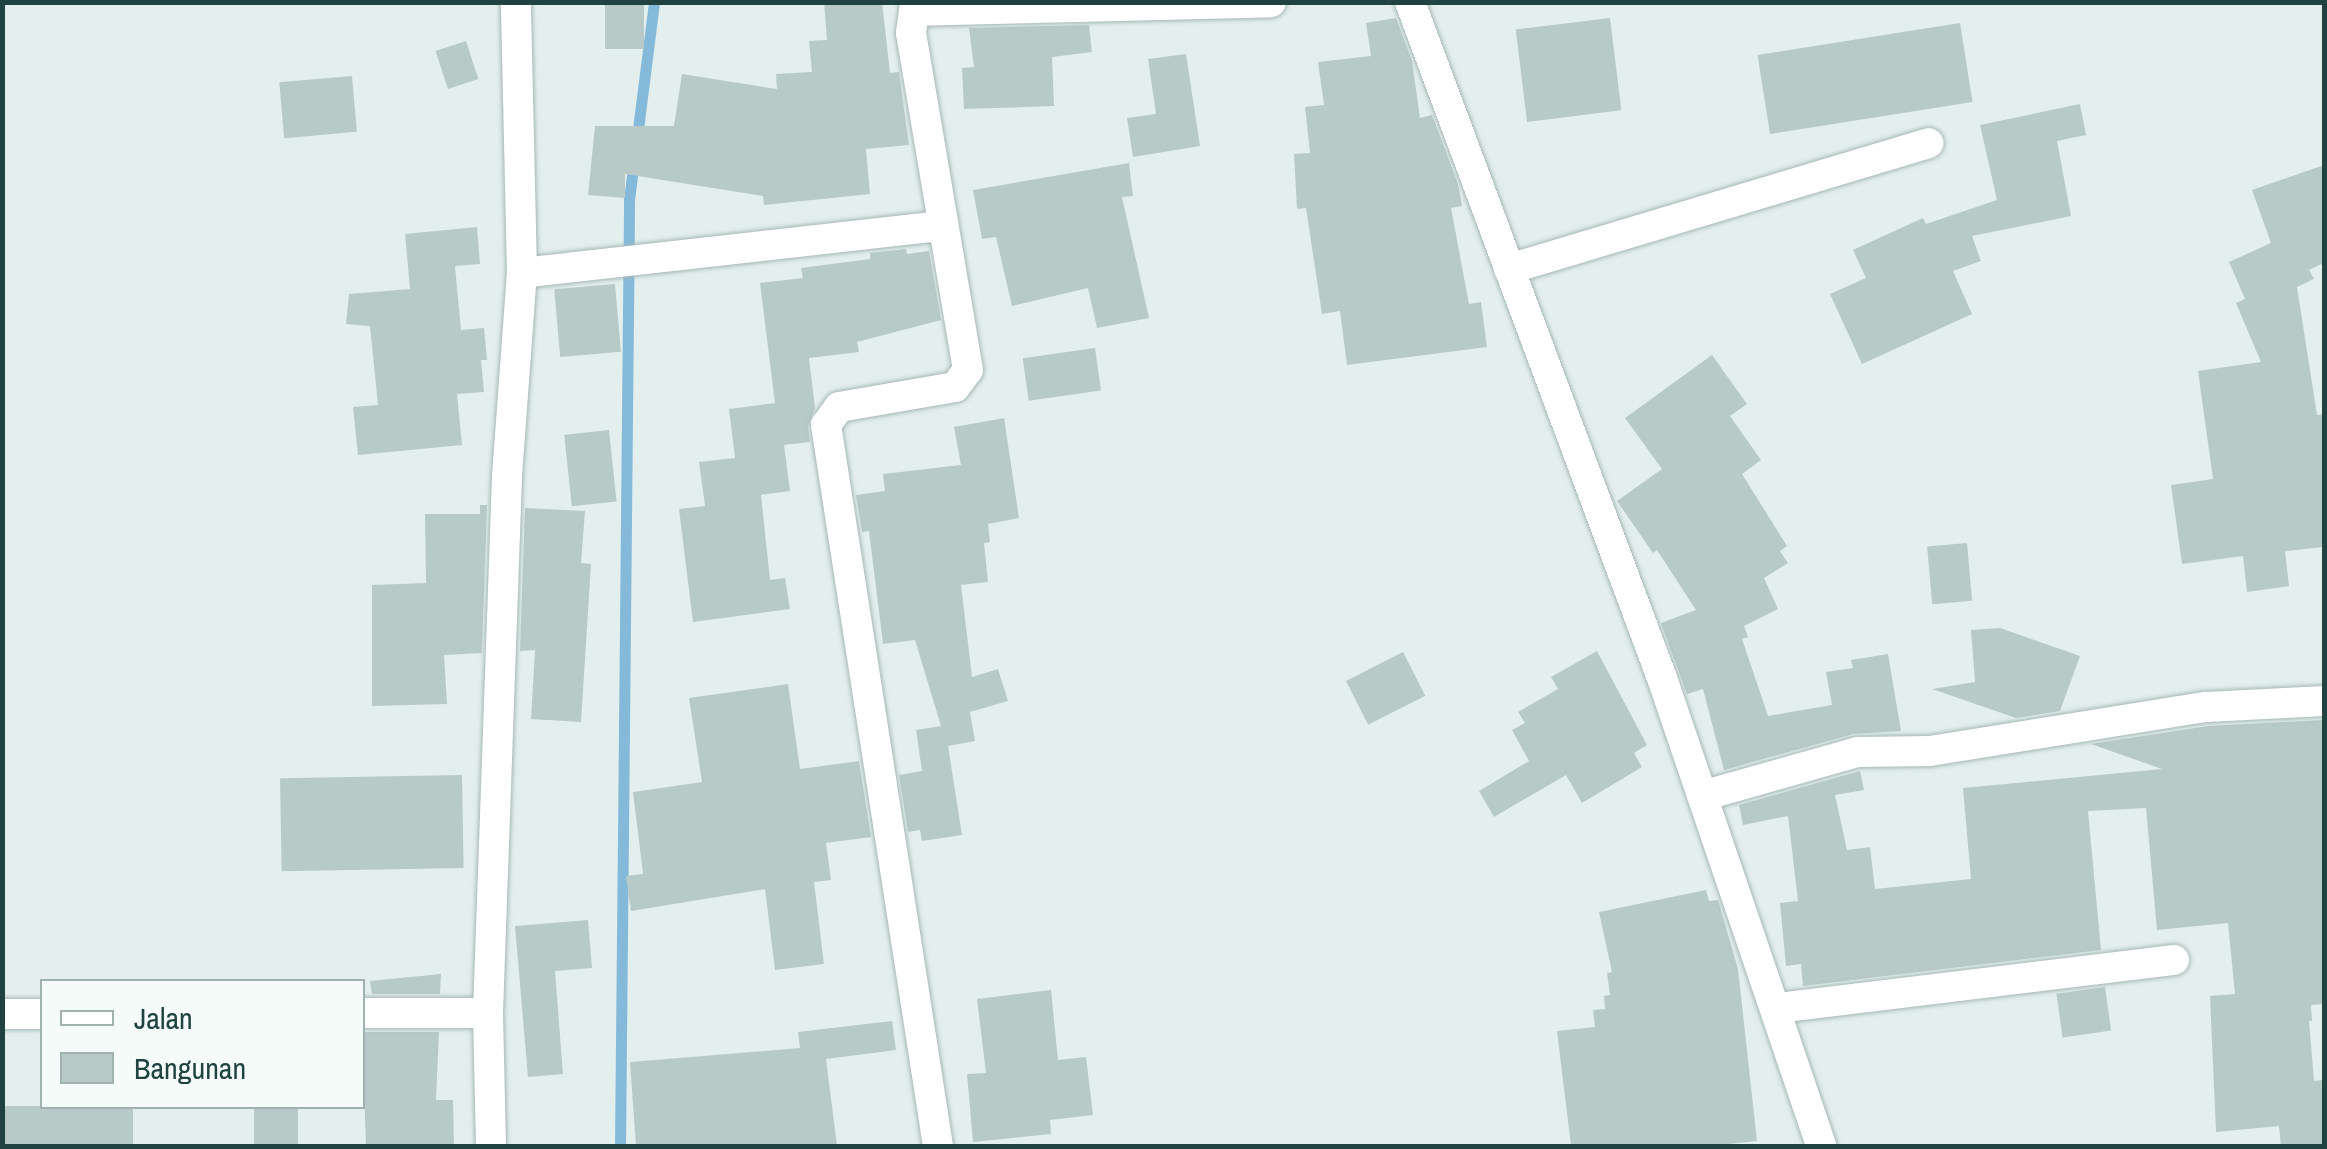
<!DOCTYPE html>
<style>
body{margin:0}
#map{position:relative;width:2327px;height:1149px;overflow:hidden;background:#e3efed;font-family:"Archivo Narrow",sans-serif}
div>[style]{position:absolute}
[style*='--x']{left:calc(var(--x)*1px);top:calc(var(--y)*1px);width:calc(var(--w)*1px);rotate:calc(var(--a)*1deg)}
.stream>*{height:11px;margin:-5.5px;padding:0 5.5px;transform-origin:5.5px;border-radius:5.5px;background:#85b9da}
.building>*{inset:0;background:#b8cac7;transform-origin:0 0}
.roads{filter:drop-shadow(0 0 2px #a5b8b6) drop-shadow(0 0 2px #a5b8b6)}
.minor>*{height:30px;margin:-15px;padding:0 15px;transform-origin:15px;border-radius:15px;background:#fff}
span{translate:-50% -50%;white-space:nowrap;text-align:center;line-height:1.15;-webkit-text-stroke:10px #f5fbf9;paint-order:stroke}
.frame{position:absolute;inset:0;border:5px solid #204342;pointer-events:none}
.legend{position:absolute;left:40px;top:979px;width:325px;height:130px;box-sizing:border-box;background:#f5fbf9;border:2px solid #a0b1b0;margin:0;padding:12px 18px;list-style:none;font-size:30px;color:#204342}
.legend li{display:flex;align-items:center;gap:20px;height:50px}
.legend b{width:50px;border:2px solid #a0b1b0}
</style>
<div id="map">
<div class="stream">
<div style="--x:637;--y:137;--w:136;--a:-82.8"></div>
<div style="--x:620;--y:1146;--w:946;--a:-89.45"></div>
<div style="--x:629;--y:200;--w:40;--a:-82.9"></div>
</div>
<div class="building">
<div style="left:605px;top:2px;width:39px;height:47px"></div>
<div style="clip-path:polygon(824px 2px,882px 2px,890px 73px,899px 72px,909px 145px,866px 149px,870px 194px,764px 205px,763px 196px,625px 174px,625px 198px,588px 195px,595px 126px,674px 126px,682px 74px,777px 89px,776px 74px,812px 72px,809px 41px,827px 40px)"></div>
<div style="clip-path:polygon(1396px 18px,1412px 61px,1420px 118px,1432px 115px,1458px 184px,1462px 206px,1451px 208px,1469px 304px,1481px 302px,1487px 347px,1347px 365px,1340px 311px,1322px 314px,1306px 208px,1297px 209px,1294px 154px,1310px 153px,1305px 107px,1324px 105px,1318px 62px,1371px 56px,1366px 23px)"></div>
<div style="left:1610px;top:18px;width:93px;height:95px;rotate:83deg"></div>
<div style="left:1960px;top:23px;width:80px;height:205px;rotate:81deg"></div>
<div style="clip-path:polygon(1089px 25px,1092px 52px,1052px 57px,1054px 106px,964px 109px,962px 68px,974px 67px,969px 28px)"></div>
<div style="left:466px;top:41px;width:40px;height:32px;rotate:72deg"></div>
<div style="clip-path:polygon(1186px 54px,1200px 146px,1133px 157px,1127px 118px,1156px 114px,1148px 59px)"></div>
<div style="left:352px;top:76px;width:56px;height:73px;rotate:85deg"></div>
<div style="clip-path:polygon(2080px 104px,2086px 135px,2057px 141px,2071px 216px,1972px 236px,1981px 261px,1953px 271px,1972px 314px,1862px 364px,1830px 294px,1866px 278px,1853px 250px,1923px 218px,1926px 224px,1997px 200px,1980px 125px)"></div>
<div style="clip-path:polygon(1129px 163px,1133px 196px,1122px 197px,1149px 318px,1097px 328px,1088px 288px,1012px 306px,996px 237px,982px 239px,973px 190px)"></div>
<div style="clip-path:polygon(2324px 165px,2324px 263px,2309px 270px,2314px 279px,2297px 287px,2317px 415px,2324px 414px,2324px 547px,2285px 551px,2289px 586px,2247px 592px,2243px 556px,2182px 564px,2171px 485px,2213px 479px,2198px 371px,2261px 362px,2236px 303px,2245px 299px,2229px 262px,2271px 243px,2252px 190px)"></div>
<div style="clip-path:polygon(477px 227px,480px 264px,455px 266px,461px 330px,484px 328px,487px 360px,481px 360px,484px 392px,457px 394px,462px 445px,358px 455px,353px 407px,378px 405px,370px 326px,346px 324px,349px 294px,410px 289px,405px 234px)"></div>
<div style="clip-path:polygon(906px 249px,907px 254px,929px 251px,941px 320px,857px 342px,859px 352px,809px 358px,815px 408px,808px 426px,810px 442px,784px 445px,790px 491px,761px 495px,770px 580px,785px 578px,790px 609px,693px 622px,679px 509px,705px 506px,699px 462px,735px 458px,729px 409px,775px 403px,760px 283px,803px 278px,801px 268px,870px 259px,870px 253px)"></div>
<div style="left:615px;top:284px;width:68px;height:61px;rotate:85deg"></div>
<div style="left:1095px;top:348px;width:43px;height:73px;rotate:82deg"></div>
<div style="clip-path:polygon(1712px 355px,1747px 404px,1730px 416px,1761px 460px,1742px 474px,1787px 546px,1780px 551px,1788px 563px,1764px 578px,1778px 609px,1744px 626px,1748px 637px,1742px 639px,1768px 716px,1832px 705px,1826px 672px,1853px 668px,1851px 660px,1888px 654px,1901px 731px,1853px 734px,1724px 770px,1703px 689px,1687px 694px,1661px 623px,1696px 610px,1657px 550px,1653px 553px,1617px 501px,1662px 469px,1625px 418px)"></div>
<div style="clip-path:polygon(1004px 418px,1019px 518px,988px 524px,990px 542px,984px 543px,988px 582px,961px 585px,972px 677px,998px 669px,1008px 701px,970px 712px,975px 741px,948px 746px,962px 835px,922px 841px,920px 830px,908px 832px,899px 775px,922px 771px,916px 730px,941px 726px,915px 640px,883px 644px,869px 531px,862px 532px,856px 495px,885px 491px,883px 474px,961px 465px,954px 427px)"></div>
<div style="left:609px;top:430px;width:72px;height:45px;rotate:84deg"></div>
<div style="clip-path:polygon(480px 505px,487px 505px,482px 653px,444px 655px,447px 704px,372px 706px,372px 585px,426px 583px,425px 514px,480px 514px)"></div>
<div style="clip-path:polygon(525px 508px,585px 511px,581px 563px,591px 564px,581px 722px,531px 719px,535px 650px,520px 651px)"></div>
<div style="left:1967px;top:543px;width:58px;height:40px;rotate:85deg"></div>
<div style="clip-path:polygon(2000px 628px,2080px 656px,2060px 711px,2016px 718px,1932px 689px,1975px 682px,1971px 630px)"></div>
<div style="clip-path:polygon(1597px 651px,1647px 745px,1634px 753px,1642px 767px,1582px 803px,1566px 775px,1494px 817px,1479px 791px,1529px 761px,1512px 730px,1525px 723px,1518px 712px,1558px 689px,1551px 677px)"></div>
<div style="left:1403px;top:652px;width:49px;height:64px;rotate:63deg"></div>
<div style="clip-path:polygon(788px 684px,800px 769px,859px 761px,871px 837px,826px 843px,831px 880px,814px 882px,824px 964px,775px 970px,765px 889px,631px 911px,626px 876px,643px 874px,633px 792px,702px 782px,689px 698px)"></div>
<div style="clip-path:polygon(2324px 720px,2324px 1004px,2311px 1005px,2312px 1021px,2309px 1021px,2314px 1081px,2324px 1080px,2324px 1146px,2281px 1146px,2279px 1126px,2216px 1132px,2210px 996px,2235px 994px,2228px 923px,2157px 930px,2146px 808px,2088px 811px,2101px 950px,1803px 986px,1801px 964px,1786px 966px,1780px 903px,1798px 901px,1788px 816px,1743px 825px,1739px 805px,1860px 771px,1864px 790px,1835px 795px,1847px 850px,1870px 847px,1875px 889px,1971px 879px,1963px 788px,2162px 769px,2091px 744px,2208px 726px)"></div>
<div style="left:462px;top:775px;width:93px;height:182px;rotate:89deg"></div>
<div style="clip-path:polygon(1706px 890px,1709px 901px,1718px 900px,1738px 969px,1757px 1141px,1709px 1146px,1571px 1146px,1557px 1031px,1595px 1027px,1593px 1010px,1605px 1009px,1604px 996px,1610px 995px,1607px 973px,1612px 972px,1599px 912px)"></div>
<div style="clip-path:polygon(588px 920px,592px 968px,555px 971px,563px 1074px,528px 1077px,515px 926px)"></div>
<div style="clip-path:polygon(441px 974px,440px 994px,372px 994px,370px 981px)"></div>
<div style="left:2105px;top:987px;width:44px;height:49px;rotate:82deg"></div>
<div style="clip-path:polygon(1051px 990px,1058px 1060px,1086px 1057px,1093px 1115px,1050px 1120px,1051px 1134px,973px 1142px,967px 1074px,986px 1073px,977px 999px)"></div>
<div style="clip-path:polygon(892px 1021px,896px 1050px,826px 1059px,837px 1146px,636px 1146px,630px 1062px,800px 1048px,798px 1032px)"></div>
<div style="clip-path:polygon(362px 1032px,439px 1032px,436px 1100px,453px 1100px,454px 1146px,366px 1146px)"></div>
<div style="left:2px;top:1106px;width:131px;height:40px"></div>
<div style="left:254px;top:1106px;width:44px;height:40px"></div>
</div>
<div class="roads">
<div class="minor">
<div style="--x:1410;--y:2;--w:721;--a:69.56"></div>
<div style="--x:1662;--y:678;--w:494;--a:71.2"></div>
<div style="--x:1509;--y:269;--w:438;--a:-16.7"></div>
<div style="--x:522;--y:273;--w:423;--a:-6.4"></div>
<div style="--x:1702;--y:796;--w:162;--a:-15.8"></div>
<div style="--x:1858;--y:752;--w:72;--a:-0.8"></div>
<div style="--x:1930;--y:751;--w:279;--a:-9.1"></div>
<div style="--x:2206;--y:707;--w:118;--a:-2.9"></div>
<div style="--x:1777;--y:1008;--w:400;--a:-6.9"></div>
<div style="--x:362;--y:1013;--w:126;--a:0"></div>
<div style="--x:2;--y:1014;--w:40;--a:0"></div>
<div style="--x:491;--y:1146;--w:133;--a:-91.3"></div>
<div style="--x:488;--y:1013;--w:537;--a:-87.97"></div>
<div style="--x:507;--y:476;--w:204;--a:-85.8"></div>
<div style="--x:522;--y:273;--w:271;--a:-91.3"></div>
<div style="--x:938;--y:1146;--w:730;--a:-98.83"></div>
<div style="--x:826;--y:425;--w:22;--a:-54"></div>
<div style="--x:839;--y:407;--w:118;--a:-9.8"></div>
<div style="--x:955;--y:387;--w:21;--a:-53"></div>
<div style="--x:968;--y:370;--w:342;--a:-99.6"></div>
<div style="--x:911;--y:33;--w:22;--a:-82"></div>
<div style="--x:914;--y:11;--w:357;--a:-1.4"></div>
</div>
</div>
<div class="frame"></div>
<ul class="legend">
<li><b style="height:12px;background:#fff"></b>Jalan</li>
<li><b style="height:28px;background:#b8cac7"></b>Bangunan</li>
</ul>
</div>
